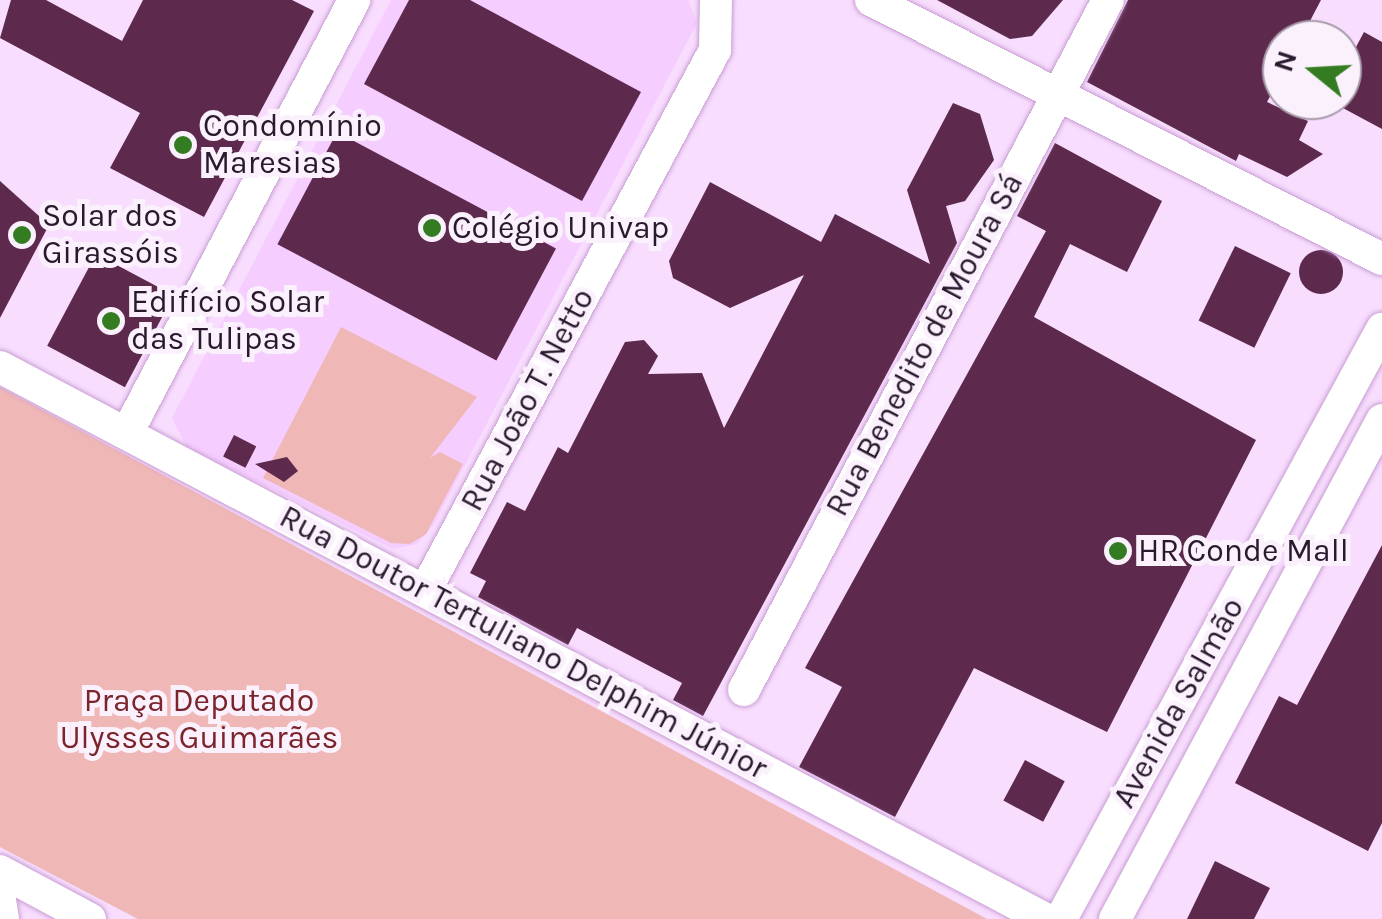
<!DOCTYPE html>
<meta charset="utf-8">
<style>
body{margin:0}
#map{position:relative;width:1382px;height:919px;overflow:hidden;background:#f8ddfe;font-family:Karla,sans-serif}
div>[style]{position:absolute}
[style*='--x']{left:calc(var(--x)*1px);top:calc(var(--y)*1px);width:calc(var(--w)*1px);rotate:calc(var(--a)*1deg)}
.built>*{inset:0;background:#f5cdfe}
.green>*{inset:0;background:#efb7b6}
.building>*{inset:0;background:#5d2a4e;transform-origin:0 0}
.round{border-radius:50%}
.roads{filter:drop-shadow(0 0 2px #c99dd3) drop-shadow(0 0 2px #c99dd3)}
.minor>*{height:32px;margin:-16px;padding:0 16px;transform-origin:16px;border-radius:16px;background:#fff}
.dots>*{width:28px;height:28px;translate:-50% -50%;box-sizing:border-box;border:5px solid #faf1fc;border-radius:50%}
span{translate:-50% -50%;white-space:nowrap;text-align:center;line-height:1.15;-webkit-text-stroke:10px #faf1fc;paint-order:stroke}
.poi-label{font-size:32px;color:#2a192e}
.left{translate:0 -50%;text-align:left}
.street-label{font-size:32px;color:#2a192e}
.park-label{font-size:32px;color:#7b242b}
.north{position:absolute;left:1262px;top:20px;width:100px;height:100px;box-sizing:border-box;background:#faf1fc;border:2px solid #a79baa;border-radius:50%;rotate:288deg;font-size:28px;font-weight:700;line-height:40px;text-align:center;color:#2a192e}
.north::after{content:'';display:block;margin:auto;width:35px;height:45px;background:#347c22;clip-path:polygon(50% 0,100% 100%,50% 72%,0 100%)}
</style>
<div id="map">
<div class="built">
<div style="clip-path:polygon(391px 0,688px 0,697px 23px,433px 526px,417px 544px,393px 549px,187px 447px,172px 418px)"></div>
</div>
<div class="green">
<div style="clip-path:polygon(341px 327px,477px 397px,430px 458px,440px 452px,463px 464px,426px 534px,410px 544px,391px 543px,263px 478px)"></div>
<div style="clip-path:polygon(0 387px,987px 919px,138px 919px,0 847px)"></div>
</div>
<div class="building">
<div style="clip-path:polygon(11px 0,46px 0,122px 41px,143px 0,292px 0,314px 11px,204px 217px,110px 168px,140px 113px,0 38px)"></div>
<div style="clip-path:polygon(409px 0,470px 0,641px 92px,582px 201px,364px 84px)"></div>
<div style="clip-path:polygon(937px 0,1063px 0,1032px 36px,1010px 39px)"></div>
<div style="clip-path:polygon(1128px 0,1321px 0,1300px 40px,1282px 40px,1282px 74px,1267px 102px,1308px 121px,1299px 140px,1323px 154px,1287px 177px,1239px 154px,1236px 161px,1087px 82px)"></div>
<div style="clip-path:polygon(1364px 32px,1382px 42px,1382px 129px,1341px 107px,1356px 79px,1342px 73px)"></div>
<div style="clip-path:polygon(953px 103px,980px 114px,994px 160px,965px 201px,946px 206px,957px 243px,703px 716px,673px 700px,682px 683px,577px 628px,568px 645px,478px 597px,486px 581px,470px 573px,507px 502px,525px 511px,558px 447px,568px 453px,625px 342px,644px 340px,658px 356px,648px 374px,702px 373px,724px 428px,804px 275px,730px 308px,673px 278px,669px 261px,710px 182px,821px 242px,835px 214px,930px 264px,907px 190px)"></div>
<div style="left:337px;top:132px;width:248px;height:127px;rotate:28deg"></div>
<div style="clip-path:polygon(1055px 143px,1162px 201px,1127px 272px,1070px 244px,1034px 317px,1256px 440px,1107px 732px,974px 668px,895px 817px,799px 767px,842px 687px,805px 668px,1046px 231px,1017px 216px)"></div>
<div style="clip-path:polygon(0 181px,49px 225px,0 318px)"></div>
<div style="left:1235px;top:246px;width:62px;height:83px;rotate:26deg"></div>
<div class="round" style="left:1299px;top:250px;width:44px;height:44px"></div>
<div style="left:96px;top:254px;width:88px;height:104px;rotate:28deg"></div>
<div style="left:234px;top:435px;width:25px;height:24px;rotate:27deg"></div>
<div style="clip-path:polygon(287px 457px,298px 471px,284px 482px,255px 464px)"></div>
<div style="clip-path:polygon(1382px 545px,1382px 823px,1368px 851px,1235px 783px,1279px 696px,1297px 705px)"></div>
<div style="left:1025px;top:760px;width:45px;height:46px;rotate:28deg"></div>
<div style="clip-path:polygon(1215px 861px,1270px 888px,1254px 919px,1187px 919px)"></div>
</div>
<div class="roads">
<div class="minor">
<div style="--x:871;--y:0;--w:573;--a:26.88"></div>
<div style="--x:0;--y:367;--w:1182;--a:27.84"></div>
<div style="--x:127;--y:433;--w:489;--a:-62.3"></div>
<div style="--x:425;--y:591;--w:614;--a:-61.81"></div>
<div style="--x:715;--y:50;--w:50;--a:-88.9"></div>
<div style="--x:744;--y:690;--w:780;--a:-62.19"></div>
<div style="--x:0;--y:871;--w:102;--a:28.1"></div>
<div style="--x:0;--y:900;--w:19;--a:81"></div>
<div style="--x:1061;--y:919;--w:672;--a:-61.45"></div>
<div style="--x:1115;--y:919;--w:566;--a:-61.85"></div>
</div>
</div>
<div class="dots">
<div style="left:183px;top:145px;background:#347c22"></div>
<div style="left:432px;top:228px;background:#347c22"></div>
<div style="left:22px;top:235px;background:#347c22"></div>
<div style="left:111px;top:321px;background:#347c22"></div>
<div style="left:1118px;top:551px;background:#347c22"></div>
</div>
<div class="poi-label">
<span class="left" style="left:203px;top:145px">Condomínio<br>Maresias</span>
<span class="left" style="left:42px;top:235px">Solar dos<br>Girassóis</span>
<span class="left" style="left:452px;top:228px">Colégio Univap</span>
<span class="left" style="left:131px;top:321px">Edifício Solar<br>das Tulipas</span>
<span class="left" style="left:1138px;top:551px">HR Conde Mall</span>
</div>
<div class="street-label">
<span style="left:925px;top:345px;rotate:-62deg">Rua Benedito de Moura Sá</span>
<span style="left:528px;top:400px;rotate:-62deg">Rua João T. Netto</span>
<span style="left:523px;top:643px;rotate:28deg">Rua Doutor Tertuliano Delphim Júnior</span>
<span style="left:1179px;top:703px;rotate:-61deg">Avenida Salmão</span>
</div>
<div class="park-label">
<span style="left:199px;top:720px">Praça Deputado<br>Ulysses Guimarães</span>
</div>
<div class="north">N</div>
</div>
